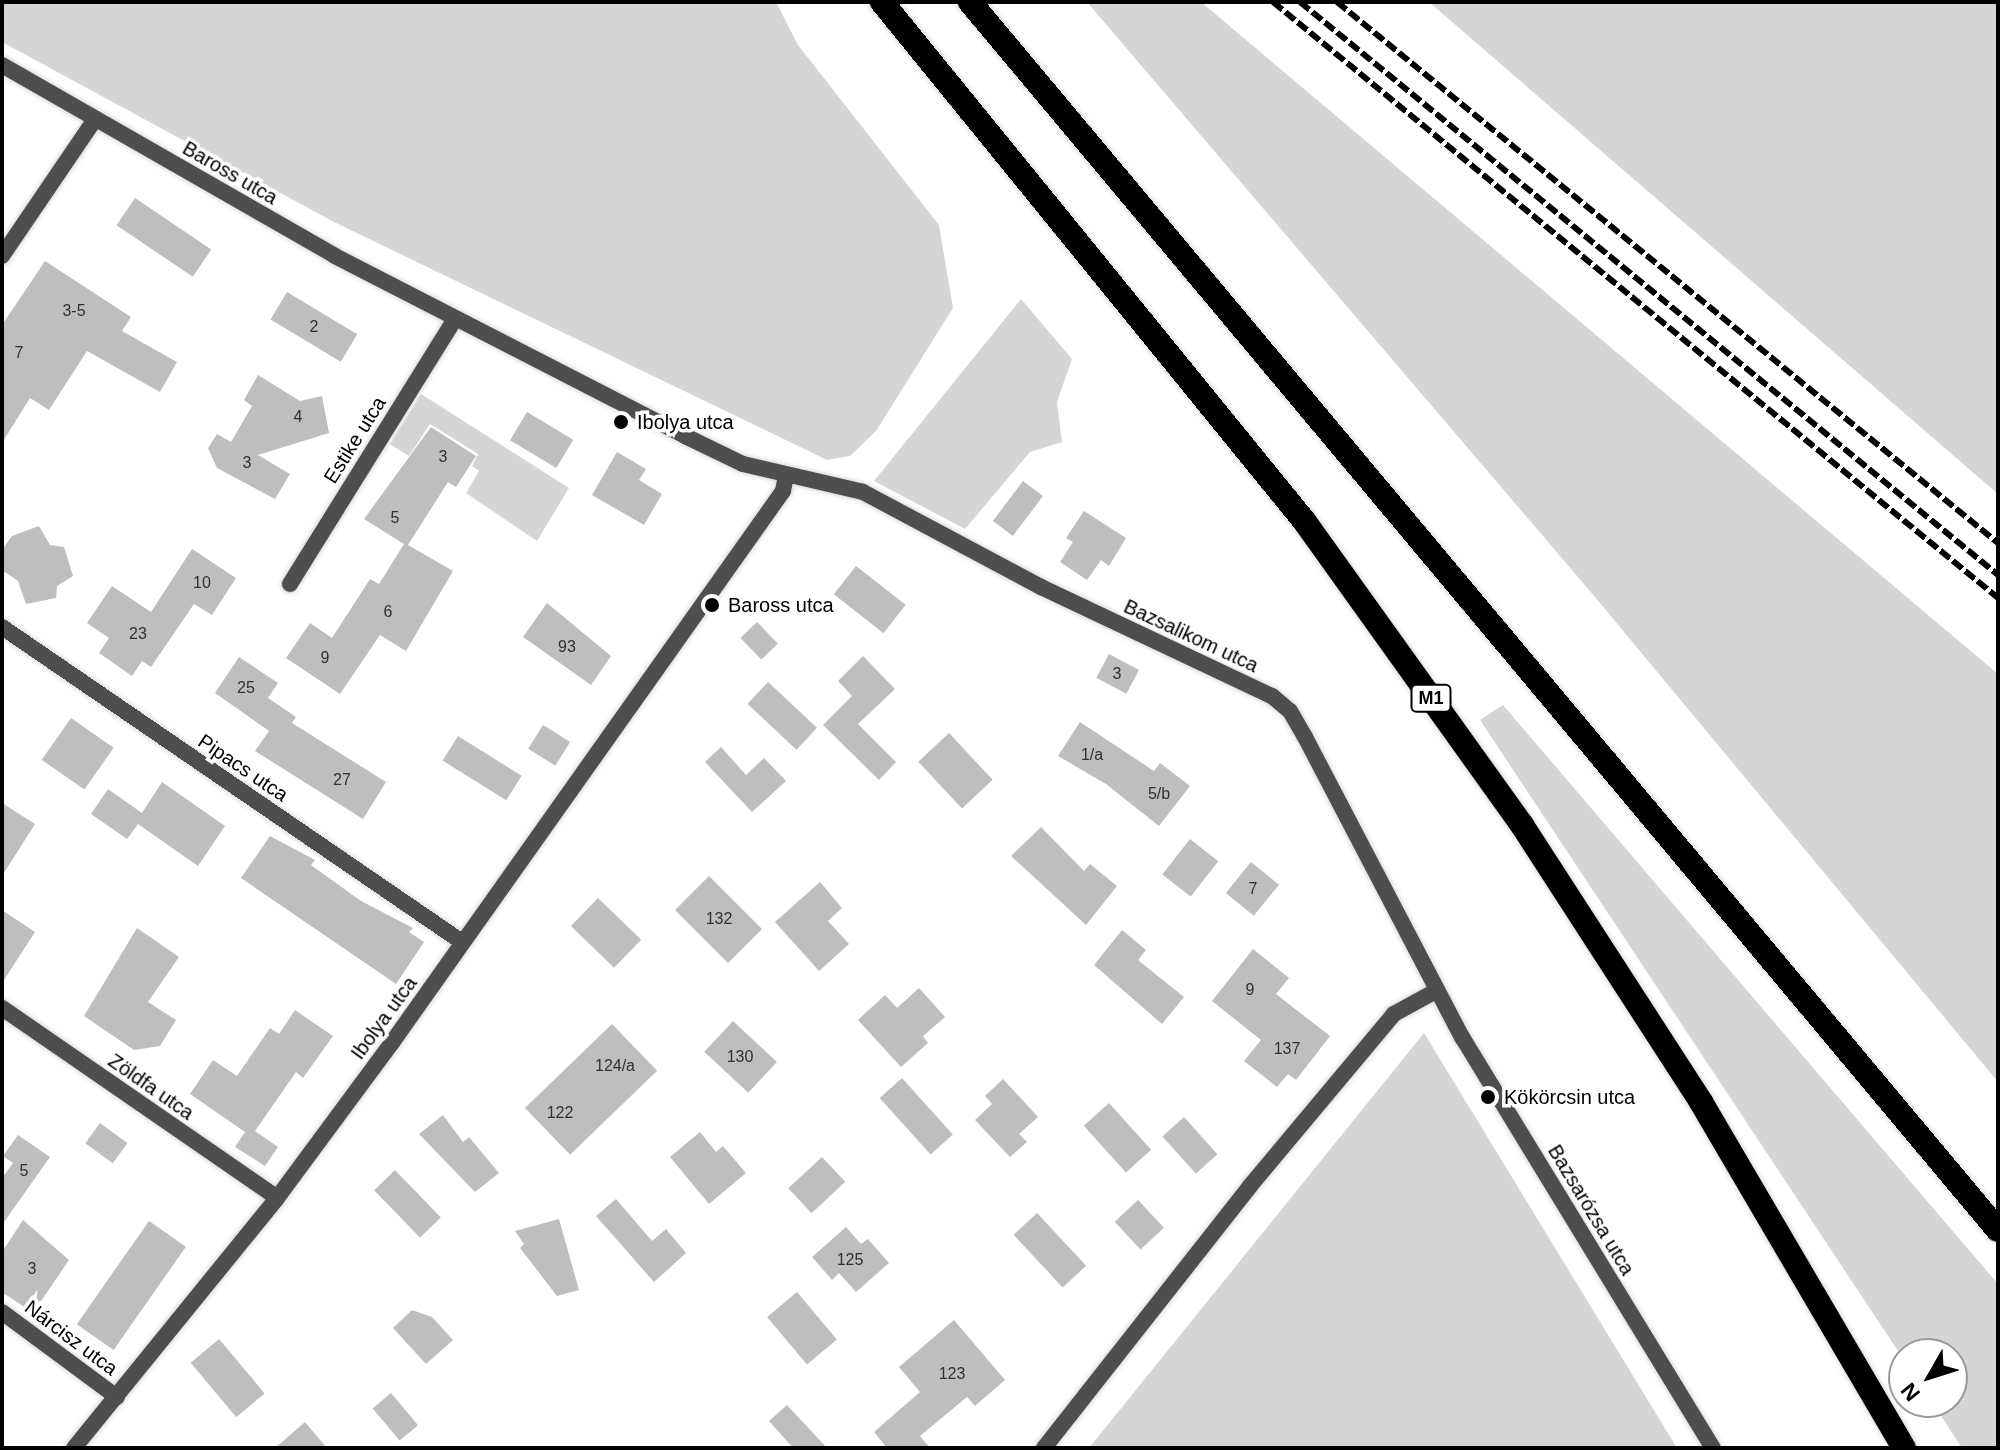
<!DOCTYPE html>
<meta charset="utf-8">
<style>
body{margin:0}
#map{position:relative;width:2000px;height:1450px;overflow:hidden;background:#fff;font-family:Arial,sans-serif}
div>[style]{position:absolute}
[style*='--x']{left:calc(var(--x)*1px);top:calc(var(--y)*1px);width:calc(var(--w)*1px);rotate:calc(var(--a)*1deg)}
.green>*{inset:0;background:#d5d5d5}
.building>*{inset:0;background:#bebebe;transform-origin:0 0}
.roads{filter:drop-shadow(0 0 2px #dbdbdb) drop-shadow(0 0 2px #dbdbdb)}
.minor>*{height:16px;margin:-8px;padding:0 8px;transform-origin:8px;border-radius:8px;background:#4e4e4e}
.motorway>*{height:24px;margin:-12px;padding:0 12px;transform-origin:12px;border-radius:12px;background:#000}
.rail>*{height:6px;margin-top:-3px;transform-origin:0;background:repeating-linear-gradient(90deg,#000 0 12px,transparent 0 16px)}
.dots>*{width:22px;height:22px;translate:-50% -50%;box-sizing:border-box;border:4px solid #fff;border-radius:50%}
span{translate:-50% -50%;white-space:nowrap;text-align:center;line-height:1.15;-webkit-text-stroke:7px #fff;paint-order:stroke}
.number-label{font-size:16px;color:#303030}
.number-label span{-webkit-text-stroke-width:0}
.shield-label span{padding:2px 6px;background:#fff;border:2px solid;border-radius:6px;-webkit-text-stroke-width:0}
.shield-label{font-size:18px;color:#000;font-weight:700}
.street-label{font-size:20px;color:#000}
.poi-label{font-size:20px;color:#000}
.left{translate:0 -50%;text-align:left}
.frame{position:absolute;inset:0;border:4px solid #000;pointer-events:none}
.north{position:absolute;left:1888px;top:1338px;width:80px;height:80px;box-sizing:border-box;background:#fff;border:2px solid #999;border-radius:50%;rotate:231deg;font-size:22px;font-weight:700;line-height:32px;text-align:center;color:#000}
.north::after{content:'';display:block;margin:auto;width:28px;height:36px;background:#000;clip-path:polygon(50% 0,100% 100%,50% 72%,0 100%)}
</style>
<div id="map">
<div class="green">
<div style="clip-path:polygon(2px 2px,776px 2px,798px 45px,939px 225px,953px 308px,876px 431px,850px 456px,827px 460px,334px 222px,2px 42px)"></div>
<div style="clip-path:polygon(1087px 2px,1201px 2px,1998px 674px,1998px 1082px,1595px 597px)"></div>
<div style="clip-path:polygon(1429px 2px,1998px 2px,1998px 494px)"></div>
<div style="clip-path:polygon(1021px 299px,1072px 359px,1057px 402px,1062px 442px,1030px 452px,965px 529px,874px 481px)"></div>
<div style="clip-path:polygon(421px 394px,569px 488px,537px 541px,466px 493px,479px 471px,472px 466px,478px 454px,430px 424px,409px 456px,390px 444px)"></div>
<div style="clip-path:polygon(1503px 705px,1998px 1284px,1998px 1448px,1962px 1448px,1932px 1402px,1952px 1402px,1952px 1354px,1904px 1354px,1904px 1360px,1480px 720px)"></div>
<div style="clip-path:polygon(1424px 1033px,1677px 1448px,1089px 1448px)"></div>
</div>
<div class="building">
<div style="left:135px;top:198px;width:92px;height:33px;rotate:34deg"></div>
<div style="clip-path:polygon(45px 261px,131px 317px,122px 331px,177px 362px,160px 392px,87px 351px,49px 410px,30px 398px,2px 443px,2px 325px)"></div>
<div style="left:287px;top:292px;width:82px;height:32px;rotate:31deg"></div>
<div style="clip-path:polygon(258px 375px,300px 401px,322px 396px,329px 433px,258px 455px,290px 474px,275px 499px,217px 468px,208px 448px,217px 434px,231px 442px,252px 406px,244px 400px)"></div>
<div style="left:527px;top:412px;width:54px;height:33px;rotate:31deg"></div>
<div style="clip-path:polygon(431px 427px,476px 456px,456px 487px,448px 482px,408px 545px,453px 571px,406px 651px,380px 635px,340px 694px,286px 658px,310px 623px,332px 638px,370px 579px,379px 584px,404px 544px,364px 519px)"></div>
<div style="clip-path:polygon(617px 452px,646px 469px,639px 480px,662px 494px,644px 525px,592px 495px)"></div>
<div style="left:1023px;top:481px;width:25px;height:50px;rotate:37deg"></div>
<div style="clip-path:polygon(1084px 511px,1126px 538px,1109px 566px,1101px 560px,1087px 580px,1060px 562px,1073px 542px,1066px 538px)"></div>
<div style="clip-path:polygon(39px 526px,50px 545px,64px 547px,73px 576px,57px 586px,56px 598px,26px 604px,18px 581px,2px 570px,2px 550px,12px 536px)"></div>
<div style="clip-path:polygon(192px 549px,236px 578px,212px 615px,194px 604px,151px 667px,142px 661px,132px 676px,99px 653px,109px 638px,87px 623px,112px 586px,151px 612px)"></div>
<div style="left:856px;top:566px;width:63px;height:36px;rotate:38deg"></div>
<div style="clip-path:polygon(547px 603px,611px 656px,591px 685px,523px 637px)"></div>
<div style="left:757px;top:622px;width:30px;height:23px;rotate:46deg"></div>
<div style="left:1109px;top:654px;width:34px;height:27px;rotate:28deg"></div>
<div style="clip-path:polygon(863px 656px,895px 689px,858px 724px,896px 762px,879px 780px,823px 725px,852px 696px,838px 681px)"></div>
<div style="clip-path:polygon(239px 657px,278px 683px,268px 698px,296px 717px,292px 723px,386px 782px,363px 819px,255px 751px,269px 731px,215px 693px)"></div>
<div style="left:768px;top:682px;width:67px;height:30px;rotate:43deg"></div>
<div style="left:71px;top:718px;width:52px;height:51px;rotate:35deg"></div>
<div style="clip-path:polygon(1080px 722px,1154px 771px,1160px 763px,1190px 786px,1159px 826px,1106px 784px,1058px 756px)"></div>
<div style="left:543px;top:725px;width:32px;height:28px;rotate:32deg"></div>
<div style="left:949px;top:733px;width:64px;height:42px;rotate:47deg"></div>
<div style="left:458px;top:736px;width:75px;height:29px;rotate:32deg"></div>
<div style="clip-path:polygon(721px 747px,746px 775px,764px 758px,786px 781px,752px 812px,705px 762px)"></div>
<div style="clip-path:polygon(162px 782px,225px 826px,198px 866px,138px 824px,127px 839px,91px 814px,108px 789px,142px 813px)"></div>
<div style="clip-path:polygon(2px 803px,35px 824px,2px 876px)"></div>
<div style="clip-path:polygon(1041px 827px,1084px 871px,1090px 864px,1117px 886px,1086px 925px,1011px 856px)"></div>
<div style="clip-path:polygon(270px 836px,315px 860px,311px 865px,361px 901px,413px 928px,409px 932px,424px 942px,396px 984px,241px 878px)"></div>
<div style="left:1190px;top:839px;width:36px;height:45px;rotate:38deg"></div>
<div style="left:1251px;top:862px;width:36px;height:40px;rotate:39deg"></div>
<div style="left:709px;top:876px;width:75px;height:48px;rotate:45deg"></div>
<div style="clip-path:polygon(820px 882px,842px 908px,828px 921px,849px 944px,819px 971px,775px 922px)"></div>
<div style="left:598px;top:898px;width:60px;height:39px;rotate:44deg"></div>
<div style="clip-path:polygon(2px 910px,35px 932px,2px 983px)"></div>
<div style="clip-path:polygon(137px 928px,179px 957px,148px 1002px,176px 1020px,160px 1046px,134px 1050px,84px 1016px)"></div>
<div style="clip-path:polygon(1122px 930px,1146px 950px,1138px 960px,1184px 997px,1162px 1024px,1094px 965px)"></div>
<div style="clip-path:polygon(1253px 949px,1289px 978px,1276px 994px,1330px 1036px,1296px 1080px,1288px 1074px,1277px 1087px,1244px 1061px,1261px 1040px,1212px 1001px)"></div>
<div style="clip-path:polygon(919px 988px,945px 1017px,923px 1036px,928px 1043px,901px 1067px,858px 1020px,885px 995px,897px 1008px)"></div>
<div style="clip-path:polygon(295px 1010px,333px 1036px,303px 1078px,296px 1072px,255px 1131px,278px 1147px,265px 1166px,235px 1147px,245px 1132px,190px 1094px,213px 1060px,237px 1076px,270px 1028px,279px 1034px)"></div>
<div style="left:733px;top:1021px;width:60px;height:42px;rotate:43deg"></div>
<div style="left:612px;top:1024px;width:65px;height:121px;rotate:46deg"></div>
<div style="left:902px;top:1078px;width:76px;height:30px;rotate:48deg"></div>
<div style="clip-path:polygon(1003px 1079px,1038px 1117px,1019px 1134px,1027px 1142px,1010px 1157px,975px 1120px,992px 1104px,985px 1096px)"></div>
<div style="left:1109px;top:1103px;width:63px;height:34px;rotate:48deg"></div>
<div style="clip-path:polygon(443px 1115px,463px 1142px,469px 1137px,499px 1173px,475px 1192px,419px 1134px)"></div>
<div style="left:1184px;top:1117px;width:50px;height:29px;rotate:48deg"></div>
<div style="left:100px;top:1123px;width:34px;height:25px;rotate:36deg"></div>
<div style="clip-path:polygon(700px 1132px,716px 1152px,723px 1146px,746px 1173px,709px 1204px,670px 1157px)"></div>
<div style="clip-path:polygon(18px 1135px,50px 1157px,2px 1225px,2px 1178px,13px 1163px,3px 1156px)"></div>
<div style="left:822px;top:1157px;width:34px;height:46px;rotate:47deg"></div>
<div style="left:395px;top:1170px;width:66px;height:29px;rotate:46deg"></div>
<div style="clip-path:polygon(616px 1199px,652px 1241px,666px 1229px,686px 1253px,654px 1282px,596px 1216px)"></div>
<div style="left:1138px;top:1200px;width:38px;height:32px;rotate:47deg"></div>
<div style="left:1037px;top:1213px;width:72px;height:32px;rotate:47deg"></div>
<div style="clip-path:polygon(559px 1219px,579px 1290px,557px 1296px,520px 1248px,524px 1244px,515px 1231px)"></div>
<div style="clip-path:polygon(23px 1220px,69px 1260px,33px 1313px,2px 1292px,2px 1252px)"></div>
<div style="left:149px;top:1221px;width:45px;height:126px;rotate:35deg"></div>
<div style="clip-path:polygon(846px 1227px,861px 1244px,868px 1239px,889px 1263px,856px 1292px,839px 1273px,832px 1280px,812px 1257px)"></div>
<div style="left:797px;top:1292px;width:62px;height:39px;rotate:50deg"></div>
<div style="clip-path:polygon(412px 1310px,432px 1317px,453px 1340px,426px 1364px,393px 1328px)"></div>
<div style="clip-path:polygon(954px 1320px,1005px 1380px,975px 1406px,967px 1397px,920px 1436px,930px 1448px,887px 1448px,874px 1432px,920px 1392px,899px 1367px)"></div>
<div style="left:219px;top:1339px;width:71px;height:37px;rotate:50deg"></div>
<div style="left:391px;top:1393px;width:42px;height:24px;rotate:50deg"></div>
<div style="clip-path:polygon(787px 1405px,827px 1448px,793px 1448px,769px 1421px)"></div>
<div style="clip-path:polygon(305px 1422px,327px 1448px,275px 1448px)"></div>
</div>
<div class="roads">
<div class="minor">
<div style="--x:2;--y:65;--w:384;--a:29.8"></div>
<div style="--x:335;--y:256;--w:394;--a:27.2"></div>
<div style="--x:685;--y:436;--w:64;--a:25.8"></div>
<div style="--x:743;--y:464;--w:123;--a:13.1"></div>
<div style="--x:863;--y:492;--w:202;--a:28.1"></div>
<div style="--x:1041;--y:587;--w:255;--a:25.3"></div>
<div style="--x:1272;--y:696;--w:23;--a:40"></div>
<div style="--x:1290;--y:711;--w:30;--a:60"></div>
<div style="--x:1305;--y:737;--w:339;--a:62.4"></div>
<div style="--x:1462;--y:1037;--w:482;--a:58.6"></div>
<div style="--x:2;--y:256;--w:166;--a:-55.8"></div>
<div style="--x:290;--y:584;--w:312;--a:-58.1"></div>
<div style="--x:2;--y:627;--w:558;--a:34.4"></div>
<div style="--x:2;--y:1008;--w:334;--a:34.6"></div>
<div style="--x:2;--y:1312;--w:143;--a:36.5"></div>
<div style="--x:74;--y:1448;--w:322;--a:-50.9"></div>
<div style="--x:277;--y:1198;--w:192;--a:-53.5"></div>
<div style="--x:391;--y:1044;--w:678;--a:-54.67"></div>
<div style="--x:783;--y:491;--w:15;--a:-79"></div>
<div style="--x:1044;--y:1448;--w:333;--a:-51.8"></div>
<div style="--x:1250;--y:1186;--w:224;--a:-50.1"></div>
<div style="--x:1394;--y:1014;--w:48;--a:-28.7"></div>
</div>
<div class="motorway">
<div style="--x:882;--y:2;--w:670;--a:50.87"></div>
<div style="--x:1305;--y:522;--w:373;--a:54.4"></div>
<div style="--x:1522;--y:825;--w:330;--a:57.1"></div>
<div style="--x:1701;--y:1102;--w:401;--a:59.6"></div>
<div style="--x:970;--y:2;--w:1601;--a:50.07"></div>
</div>
</div>
<div class="rail">
<div style="--x:1273;--y:2;--w:939;--a:39.42"></div>
<div style="--x:1300;--y:2;--w:903;--a:39.38"></div>
<div style="--x:1337;--y:2;--w:854;--a:39.3"></div>
</div>
<div class="dots">
<div style="left:621px;top:422px;background:#000"></div>
<div style="left:712px;top:605px;background:#000"></div>
<div style="left:1488px;top:1097px;background:#000"></div>
</div>
<div class="number-label">
<span style="left:74px;top:311px">3-5</span>
<span style="left:314px;top:327px">2</span>
<span style="left:19px;top:353px">7</span>
<span style="left:298px;top:417px">4</span>
<span style="left:443px;top:457px">3</span>
<span style="left:247px;top:463px">3</span>
<span style="left:395px;top:518px">5</span>
<span style="left:202px;top:583px">10</span>
<span style="left:388px;top:612px">6</span>
<span style="left:138px;top:634px">23</span>
<span style="left:567px;top:647px">93</span>
<span style="left:325px;top:658px">9</span>
<span style="left:1117px;top:674px">3</span>
<span style="left:246px;top:688px">25</span>
<span style="left:1092px;top:755px">1/a</span>
<span style="left:342px;top:780px">27</span>
<span style="left:1159px;top:794px">5/b</span>
<span style="left:1253px;top:889px">7</span>
<span style="left:719px;top:919px">132</span>
<span style="left:1250px;top:990px">9</span>
<span style="left:1287px;top:1049px">137</span>
<span style="left:740px;top:1057px">130</span>
<span style="left:615px;top:1066px">124/a</span>
<span style="left:560px;top:1113px">122</span>
<span style="left:24px;top:1171px">5</span>
<span style="left:850px;top:1260px">125</span>
<span style="left:32px;top:1269px">3</span>
<span style="left:952px;top:1374px">123</span>
</div>
<div class="shield-label">
<span style="left:1431px;top:698px">M1</span>
</div>
<div class="street-label">
<span style="left:230px;top:173px;rotate:30deg">Baross utca</span>
<span style="left:355px;top:440px;rotate:-58deg">Estike utca</span>
<span style="left:1191px;top:636px;rotate:25deg">Bazsalikom utca</span>
<span style="left:243px;top:768px;rotate:34deg">Pipacs utca</span>
<span style="left:384px;top:1018px;rotate:-54deg">Ibolya utca</span>
<span style="left:151px;top:1087px;rotate:35deg">Zöldfa utca</span>
<span style="left:1591px;top:1210px;rotate:59deg">Bazsarózsa utca</span>
<span style="left:71px;top:1338px;rotate:37deg">Nárcisz utca</span>
</div>
<div class="poi-label">
<span class="left" style="left:637px;top:422px">Ibolya utca</span>
<span class="left" style="left:728px;top:605px">Baross utca</span>
<span class="left" style="left:1504px;top:1097px">Kökörcsin utca</span>
</div>
<div class="frame"></div>
<div class="north">N</div>
</div>
